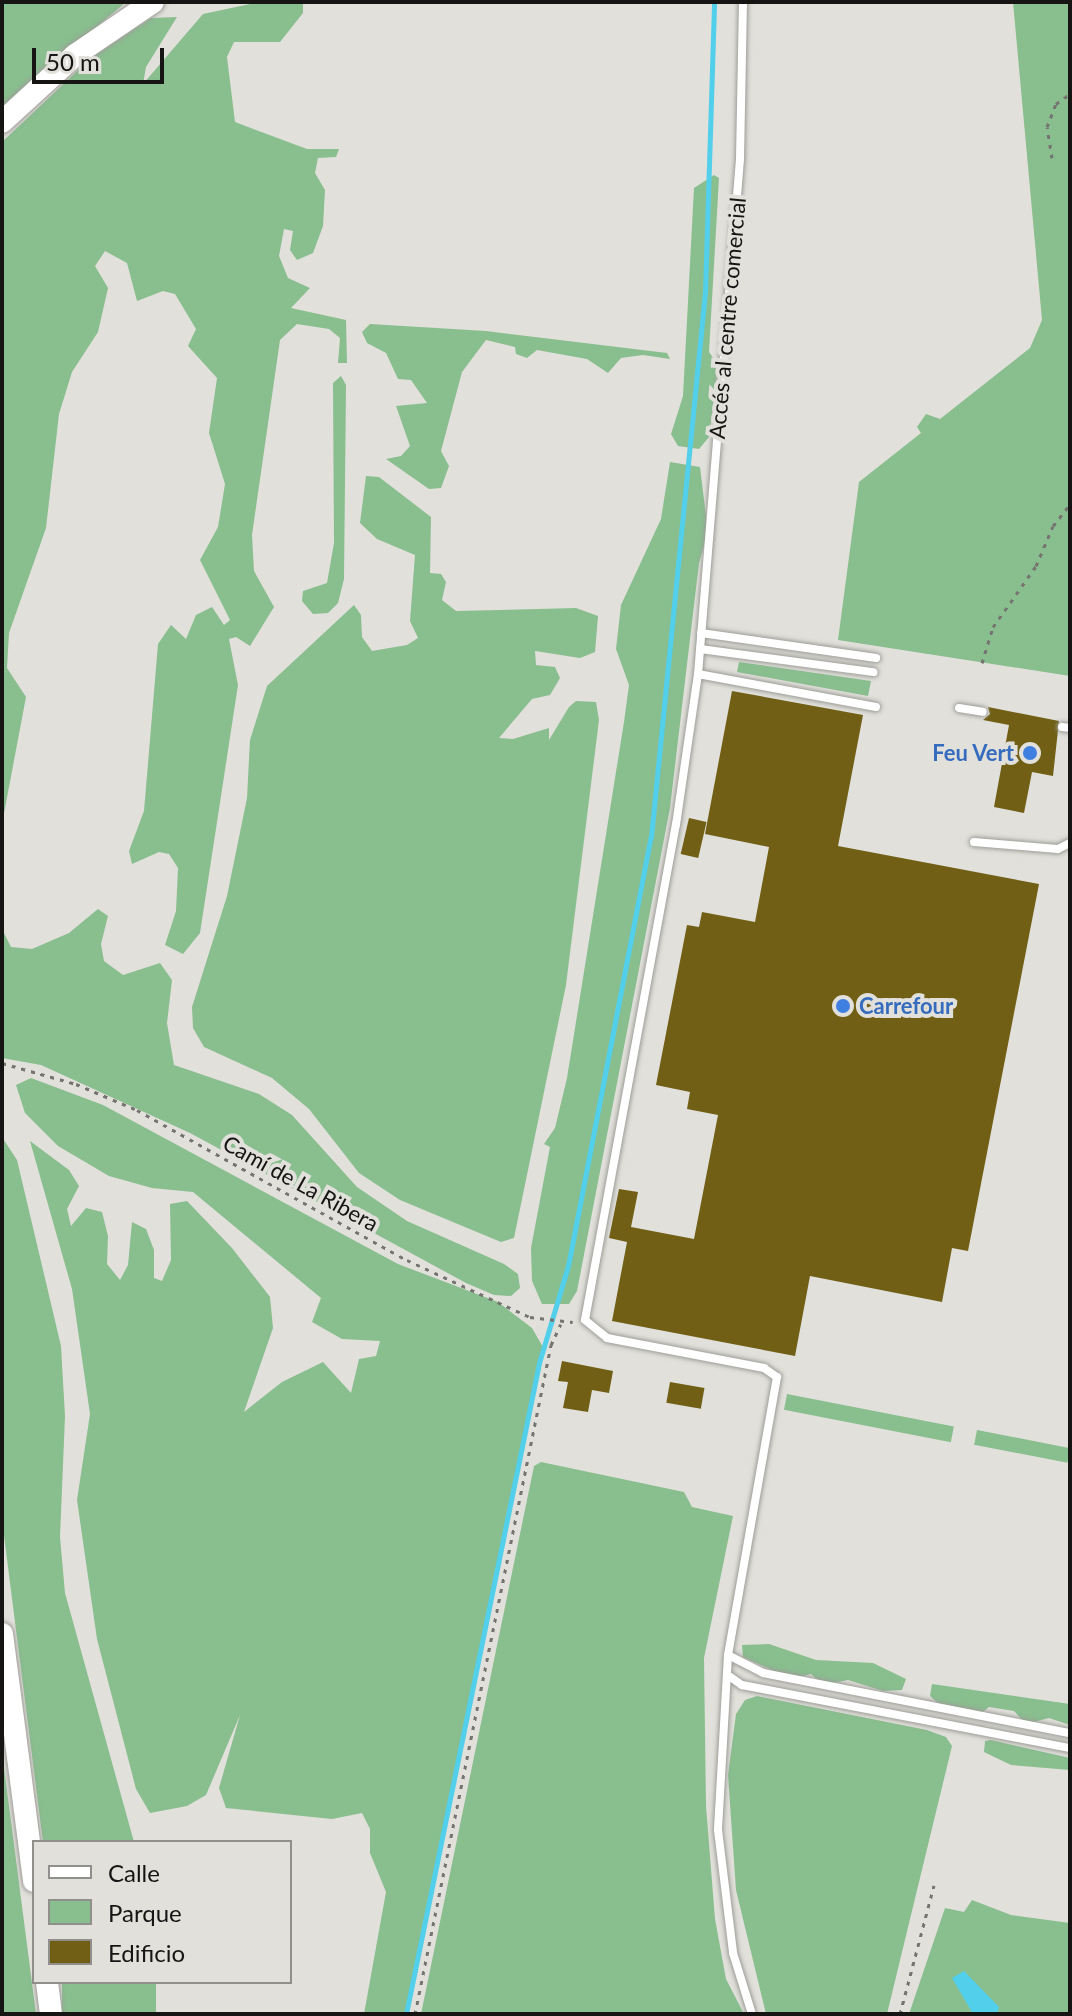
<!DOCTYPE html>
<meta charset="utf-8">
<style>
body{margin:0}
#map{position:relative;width:1072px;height:2016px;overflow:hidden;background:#e1e0db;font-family:Lato,sans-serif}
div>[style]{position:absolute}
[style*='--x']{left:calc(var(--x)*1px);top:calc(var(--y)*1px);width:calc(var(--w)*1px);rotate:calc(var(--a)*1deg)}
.green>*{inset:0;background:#89be8f;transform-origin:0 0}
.water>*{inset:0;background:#52cfeb}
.stream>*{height:5px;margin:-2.5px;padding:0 2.5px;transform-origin:2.5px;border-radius:2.5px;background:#52cfeb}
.building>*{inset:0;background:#705f14;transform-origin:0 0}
.path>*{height:3px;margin-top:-1.5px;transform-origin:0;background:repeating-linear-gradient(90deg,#757471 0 4px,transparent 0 10px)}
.roads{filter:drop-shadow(0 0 2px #9e9d98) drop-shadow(0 0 2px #9e9d98)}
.service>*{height:8px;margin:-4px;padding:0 4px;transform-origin:4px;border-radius:4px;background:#fff}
.secondary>*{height:22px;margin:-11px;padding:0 11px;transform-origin:11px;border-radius:11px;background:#fff}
.dots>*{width:22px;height:22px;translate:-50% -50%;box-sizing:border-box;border:4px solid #e1e0db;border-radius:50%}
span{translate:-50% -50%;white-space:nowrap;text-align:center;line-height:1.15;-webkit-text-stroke:8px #e1e0db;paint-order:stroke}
.street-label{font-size:22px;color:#161514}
.shop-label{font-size:22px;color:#366cbe;font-weight:700}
.right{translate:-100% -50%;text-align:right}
.left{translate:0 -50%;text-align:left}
.frame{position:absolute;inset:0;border:4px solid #161514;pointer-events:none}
.legend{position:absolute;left:32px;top:1840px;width:260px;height:144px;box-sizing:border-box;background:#e1e0db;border:2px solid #908f8b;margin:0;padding:10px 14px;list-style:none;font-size:24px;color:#161514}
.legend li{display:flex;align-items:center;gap:16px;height:40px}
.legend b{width:40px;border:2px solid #908f8b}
.scale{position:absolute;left:32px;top:48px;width:132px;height:36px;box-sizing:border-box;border:4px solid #161514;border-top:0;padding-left:10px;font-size:24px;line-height:28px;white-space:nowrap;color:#161514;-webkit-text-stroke:6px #e1e0db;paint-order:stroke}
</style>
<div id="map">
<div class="green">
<div style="clip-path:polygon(2px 2px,126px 2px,2px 107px)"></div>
<div style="clip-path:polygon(259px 2px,303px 2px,303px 13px,280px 42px,234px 42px,227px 57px,235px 122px,307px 149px,339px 149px,336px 157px,318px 158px,315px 173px,325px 190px,323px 226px,313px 253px,297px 260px,290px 250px,293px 231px,284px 229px,279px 256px,288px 278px,310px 288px,291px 308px,346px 320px,347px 363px,338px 363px,340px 338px,329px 329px,297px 324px,280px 340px,252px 535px,254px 571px,274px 607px,250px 646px,236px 637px,229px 639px,238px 685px,200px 933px,183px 954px,165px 945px,176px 911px,178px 868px,169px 854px,159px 852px,132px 864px,129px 851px,144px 811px,158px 644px,171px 625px,186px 639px,196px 615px,212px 607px,224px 625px,230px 620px,200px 560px,218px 527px,225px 484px,209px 433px,217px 378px,188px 346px,196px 329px,175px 294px,163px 291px,137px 301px,127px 263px,105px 251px,95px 266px,108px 288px,98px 332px,72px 372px,59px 414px,46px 528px,9px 633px,7px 668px,26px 697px,2px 824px,2px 142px,91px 58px,151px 18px,177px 17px,146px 67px,143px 84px,203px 14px)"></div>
<div style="clip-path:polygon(1013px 2px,1070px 2px,1070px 676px,838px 640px,859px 482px,921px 433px,917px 427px,926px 414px,940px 419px,1030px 348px,1042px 320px)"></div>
<div style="clip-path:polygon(714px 175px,719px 178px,709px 352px,718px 365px,709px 437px,699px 449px,678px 446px,671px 434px,683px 396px,694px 188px)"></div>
<div style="clip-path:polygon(370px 324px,486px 331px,667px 353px,670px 359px,643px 355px,621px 358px,608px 373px,587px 359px,537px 350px,527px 358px,516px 354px,515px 347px,486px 340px,462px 372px,441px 451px,449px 466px,441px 488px,429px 489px,386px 459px,401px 456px,410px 446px,396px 406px,427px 403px,411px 380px,398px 379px,386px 353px,367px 343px,362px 332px)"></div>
<div style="clip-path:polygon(341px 376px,346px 385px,344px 579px,338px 603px,328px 613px,313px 614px,302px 601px,303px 591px,327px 583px,334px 543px,333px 383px)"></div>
<div style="clip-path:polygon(670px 462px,700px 467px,708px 532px,699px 563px,670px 808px,577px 1291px,569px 1304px,542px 1304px,532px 1281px,531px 1248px,550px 1147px,544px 1144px,555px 1128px,567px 1078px,624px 722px,629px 685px,616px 649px,621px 605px,661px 519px)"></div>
<div style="clip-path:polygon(366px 476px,379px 477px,431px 517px,430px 573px,441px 574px,446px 582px,442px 600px,456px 611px,576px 608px,598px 616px,595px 652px,580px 658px,535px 651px,536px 665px,555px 667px,560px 678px,550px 695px,532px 699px,499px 738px,513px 739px,549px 728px,549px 740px,569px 707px,576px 701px,596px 702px,599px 720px,566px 985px,514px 1238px,501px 1242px,400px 1200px,359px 1173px,309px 1109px,272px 1078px,204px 1047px,193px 1028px,192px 1007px,227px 896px,247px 798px,250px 740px,267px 686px,354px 605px,361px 615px,362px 637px,372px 651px,407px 645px,418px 638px,410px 621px,415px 555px,377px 539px,360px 523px)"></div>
<div style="clip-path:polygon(739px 662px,871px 681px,868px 696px,737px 672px)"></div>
<div style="clip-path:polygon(98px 909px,108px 916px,101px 944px,104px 961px,123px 975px,160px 963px,172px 980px,167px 1023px,174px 1065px,259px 1094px,292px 1115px,357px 1187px,407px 1221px,504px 1264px,518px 1274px,520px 1288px,511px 1296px,494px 1295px,466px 1283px,190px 1133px,41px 1065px,2px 1058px,2px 929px,11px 947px,32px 949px,69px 933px)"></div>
<div style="clip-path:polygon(31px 1078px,103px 1105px,398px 1264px,498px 1302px,532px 1328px,543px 1347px,406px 2014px,364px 2014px,386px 1892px,370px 1853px,370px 1829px,362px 1813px,332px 1819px,226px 1808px,219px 1788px,240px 1715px,206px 1795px,187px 1806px,150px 1813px,136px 1789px,97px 1639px,77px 1500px,90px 1414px,72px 1289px,30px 1141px,69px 1170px,79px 1186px,67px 1209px,71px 1226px,86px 1208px,102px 1212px,108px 1236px,107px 1264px,120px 1280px,128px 1265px,132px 1222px,146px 1229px,154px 1250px,154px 1278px,162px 1281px,171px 1260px,170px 1204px,187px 1201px,232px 1248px,270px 1297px,273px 1328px,244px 1412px,282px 1382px,323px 1362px,351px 1393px,359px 1359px,376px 1356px,380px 1341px,342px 1339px,312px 1322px,321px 1298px,193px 1192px,152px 1188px,109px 1176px,58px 1146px,25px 1113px,16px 1085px)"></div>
<div style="clip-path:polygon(2px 1137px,17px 1160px,61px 1346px,65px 1416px,60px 1537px,65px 1593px,134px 1842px,43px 1842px,2px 1520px)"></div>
<div style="left:787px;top:1394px;width:170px;height:16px;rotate:11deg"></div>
<div style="left:977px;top:1430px;width:95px;height:15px;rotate:11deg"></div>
<div style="clip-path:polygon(541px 1462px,684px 1492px,692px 1507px,733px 1516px,704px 1658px,706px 1806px,715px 1919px,726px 1979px,744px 2014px,421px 2014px,534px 1466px)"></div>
<div style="clip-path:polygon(769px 1644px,816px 1660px,873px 1663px,906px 1679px,902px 1690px,883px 1691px,848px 1680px,823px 1685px,811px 1674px,792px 1679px,743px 1657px,742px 1645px)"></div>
<div style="clip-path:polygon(932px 1684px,1070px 1704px,1070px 1725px,1049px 1718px,1026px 1724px,1014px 1711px,989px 1707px,979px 1715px,944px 1708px,930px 1696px)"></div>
<div style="clip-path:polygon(757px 1696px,927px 1730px,946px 1737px,952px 1746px,887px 2014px,766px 2014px,736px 1890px,728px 1775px,736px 1714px,745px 1700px)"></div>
<div style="clip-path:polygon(991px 1740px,1070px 1758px,1070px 1770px,1011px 1765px,984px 1752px,985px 1741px)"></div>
<div style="clip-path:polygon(2px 1752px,36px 2014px,2px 2014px)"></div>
<div style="clip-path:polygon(972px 1900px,1011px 1915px,1070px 1923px,1070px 2014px,909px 2014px,945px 1908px,964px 1912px)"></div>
<div style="left:62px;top:1982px;width:94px;height:32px"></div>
</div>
<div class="water">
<div style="clip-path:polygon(964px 1971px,999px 2007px,997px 2014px,973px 2014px,952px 1978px)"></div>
</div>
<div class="stream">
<div style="--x:2;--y:3;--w:1;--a:-45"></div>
<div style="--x:406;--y:2014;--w:664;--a:-78.45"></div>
<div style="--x:539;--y:1363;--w:101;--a:-73.4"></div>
<div style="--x:568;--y:1266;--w:437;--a:-79.1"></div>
<div style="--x:651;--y:837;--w:548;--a:-84.34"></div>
<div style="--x:705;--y:292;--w:290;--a:-88.2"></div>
</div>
<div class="building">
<div style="clip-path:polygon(732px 691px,863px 715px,838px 846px,1039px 884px,968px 1251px,952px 1248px,942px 1302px,810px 1276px,795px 1356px,612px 1321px,627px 1242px,609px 1238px,619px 1189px,638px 1192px,631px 1227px,694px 1239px,718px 1115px,687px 1109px,690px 1092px,656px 1085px,687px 925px,699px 927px,702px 912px,755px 922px,769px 847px,705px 834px)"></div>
<div style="clip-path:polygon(988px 707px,1059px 721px,1053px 776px,1032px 772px,1024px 813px,994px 807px,1009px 725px,983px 720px,990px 714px)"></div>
<div style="left:689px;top:818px;width:18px;height:37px;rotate:13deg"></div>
<div style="clip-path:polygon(562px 1361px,613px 1371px,609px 1393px,592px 1390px,588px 1412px,563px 1408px,568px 1382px,558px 1381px)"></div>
<div style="left:670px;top:1382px;width:35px;height:21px;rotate:10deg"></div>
</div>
<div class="path">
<div style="--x:1052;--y:158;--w:31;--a:-99"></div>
<div style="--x:1047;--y:127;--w:25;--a:-69"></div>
<div style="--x:1056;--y:104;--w:17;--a:-36"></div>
<div style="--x:982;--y:663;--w:38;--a:-73"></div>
<div style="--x:993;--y:627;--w:75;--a:-54.8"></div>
<div style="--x:1036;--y:566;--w:43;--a:-67"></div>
<div style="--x:1053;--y:526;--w:28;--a:-52"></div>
<div style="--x:2;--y:1063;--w:77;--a:15.8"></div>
<div style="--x:76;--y:1084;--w:66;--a:23.1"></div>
<div style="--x:137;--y:1110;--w:309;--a:29.1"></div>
<div style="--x:407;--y:1260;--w:136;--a:24.9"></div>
<div style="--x:530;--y:1317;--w:43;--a:6.6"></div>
<div style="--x:415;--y:2014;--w:683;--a:-78.51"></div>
<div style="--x:551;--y:1345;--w:23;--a:-65"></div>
<div style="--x:900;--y:2014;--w:133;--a:-75.2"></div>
</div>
<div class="roads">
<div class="service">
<div style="--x:743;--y:2;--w:157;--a:91.1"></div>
<div style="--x:740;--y:159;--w:517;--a:94.66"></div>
<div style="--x:698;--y:674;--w:152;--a:98.3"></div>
<div style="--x:676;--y:824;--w:504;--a:100.4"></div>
<div style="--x:585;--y:1320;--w:28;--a:39"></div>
<div style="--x:607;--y:1338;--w:160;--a:10.8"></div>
<div style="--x:764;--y:1368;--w:16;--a:35"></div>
<div style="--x:777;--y:1377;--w:282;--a:100"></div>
<div style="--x:728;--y:1655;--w:175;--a:93.3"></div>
<div style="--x:718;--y:1830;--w:124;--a:83"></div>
<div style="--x:733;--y:1953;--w:64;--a:72.7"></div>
<div style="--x:701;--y:633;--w:177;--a:8.1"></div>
<div style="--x:700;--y:649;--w:175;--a:7.6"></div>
<div style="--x:698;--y:674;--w:181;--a:10.5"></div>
<div style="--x:959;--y:708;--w:24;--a:9"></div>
<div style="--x:1062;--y:727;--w:8;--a:7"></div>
<div style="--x:974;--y:842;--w:84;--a:4.8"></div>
<div style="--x:1058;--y:849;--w:13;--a:-27"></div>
<div style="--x:728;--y:1655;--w:39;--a:27"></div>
<div style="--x:763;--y:1673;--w:313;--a:11.1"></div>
<div style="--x:729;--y:1676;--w:16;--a:35"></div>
<div style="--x:742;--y:1685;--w:334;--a:10.9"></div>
</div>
<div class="secondary">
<div style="--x:2;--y:122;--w:99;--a:-42.5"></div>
<div style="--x:75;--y:55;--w:94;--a:-34.2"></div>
<div style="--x:2;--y:1634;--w:249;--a:82.6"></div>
<div style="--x:47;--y:1982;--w:32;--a:83"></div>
</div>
</div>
<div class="dots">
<div style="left:1030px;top:753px;background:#3f7fe0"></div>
<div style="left:843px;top:1006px;background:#3f7fe0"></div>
</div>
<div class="street-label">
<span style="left:727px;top:318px;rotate:-85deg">Accés al centre comercial</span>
<span style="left:301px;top:1183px;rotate:29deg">Camí de La Ribera</span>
</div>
<div class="shop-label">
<span class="right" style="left:1014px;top:753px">Feu Vert</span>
<span class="left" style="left:859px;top:1006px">Carrefour</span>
</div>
<div class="frame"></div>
<ul class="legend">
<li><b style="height:10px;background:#fff"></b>Calle</li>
<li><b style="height:22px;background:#89be8f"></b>Parque</li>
<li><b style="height:22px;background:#705f14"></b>Edificio</li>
</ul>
<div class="scale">50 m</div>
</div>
